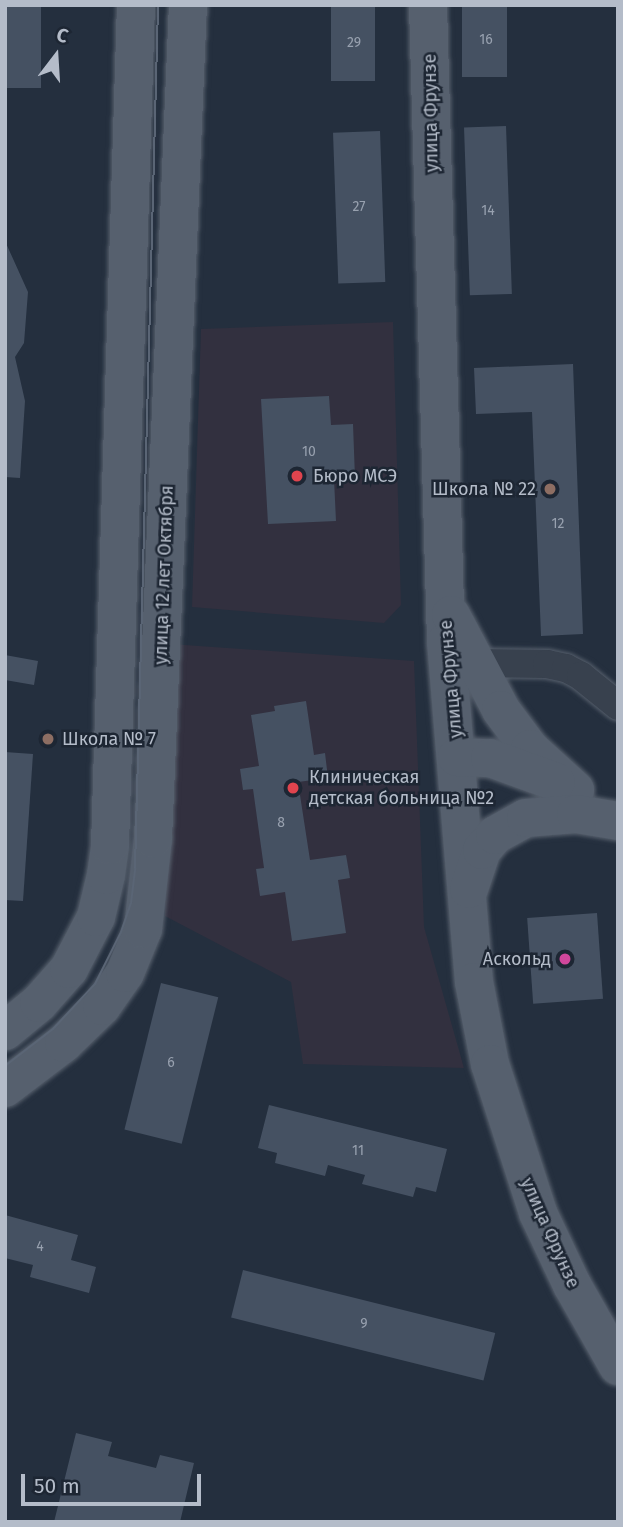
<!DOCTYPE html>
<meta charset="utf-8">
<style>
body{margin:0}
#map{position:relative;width:623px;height:1527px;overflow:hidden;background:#242f3e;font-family:"Fira Sans",sans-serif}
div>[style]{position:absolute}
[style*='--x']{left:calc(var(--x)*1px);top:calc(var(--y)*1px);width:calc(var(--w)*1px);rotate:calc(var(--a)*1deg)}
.medical>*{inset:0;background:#32303f}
.building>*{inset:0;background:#455162;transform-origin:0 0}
.roads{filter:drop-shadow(0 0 2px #565f6c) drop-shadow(0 0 2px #565f6c)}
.street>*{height:28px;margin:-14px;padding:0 14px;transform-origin:14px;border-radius:14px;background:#38414e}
.primary>*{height:38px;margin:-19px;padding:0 19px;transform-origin:19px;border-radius:19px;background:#56606e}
.tram>*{height:2px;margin:-1px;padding:0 1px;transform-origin:1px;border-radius:1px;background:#5a6575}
.dots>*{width:19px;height:19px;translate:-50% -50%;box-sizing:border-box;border:4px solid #1d2633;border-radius:50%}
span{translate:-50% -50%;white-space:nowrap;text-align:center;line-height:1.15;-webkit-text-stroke:5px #1d2633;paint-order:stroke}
.number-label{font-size:14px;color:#98a1af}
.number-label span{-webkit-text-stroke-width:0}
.street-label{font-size:18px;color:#b4bcc9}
.poi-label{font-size:18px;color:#b4bcc9}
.left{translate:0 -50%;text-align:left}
.right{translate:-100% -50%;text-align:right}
.frame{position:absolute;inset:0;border:7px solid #b4bcc9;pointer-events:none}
.north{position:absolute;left:21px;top:21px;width:70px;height:70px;-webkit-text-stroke:5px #1d2633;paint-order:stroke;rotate:17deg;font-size:19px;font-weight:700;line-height:28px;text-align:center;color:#b4bcc9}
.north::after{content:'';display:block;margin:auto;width:24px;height:32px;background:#b4bcc9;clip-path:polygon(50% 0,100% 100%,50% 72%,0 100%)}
.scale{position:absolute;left:21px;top:1474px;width:180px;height:32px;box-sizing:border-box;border:4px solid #b4bcc9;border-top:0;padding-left:9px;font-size:21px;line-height:24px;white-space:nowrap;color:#b4bcc9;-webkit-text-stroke:5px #1d2633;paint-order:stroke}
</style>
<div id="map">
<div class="medical">
<div style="clip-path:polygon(393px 322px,401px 605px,384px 623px,192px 607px,201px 329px)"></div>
<div style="clip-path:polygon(170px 644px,414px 661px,424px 927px,464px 1068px,303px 1064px,291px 982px,165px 916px)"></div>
</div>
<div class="building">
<div style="left:5px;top:5px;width:36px;height:83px"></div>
<div style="left:331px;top:5px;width:44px;height:76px"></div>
<div style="left:462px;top:5px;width:45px;height:72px"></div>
<div style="left:506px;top:126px;width:168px;height:42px;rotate:88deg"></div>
<div style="left:380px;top:131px;width:151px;height:47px;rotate:88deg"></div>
<div style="clip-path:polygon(5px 241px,28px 292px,24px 343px,15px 357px,25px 401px,20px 478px,5px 477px)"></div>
<div style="clip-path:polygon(573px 364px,583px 634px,541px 636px,532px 412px,476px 414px,474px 368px)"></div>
<div style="clip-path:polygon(329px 396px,331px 425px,353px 424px,355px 478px,334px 479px,336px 521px,268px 524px,261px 399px)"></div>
<div style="clip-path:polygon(5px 655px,38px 661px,34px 685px,5px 680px)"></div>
<div style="clip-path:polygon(306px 701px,314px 755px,325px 753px,328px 778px,298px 782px,310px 860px,346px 855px,350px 878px,338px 880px,346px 933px,292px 941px,285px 892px,260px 896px,256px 869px,264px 868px,253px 789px,243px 790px,240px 769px,259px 766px,251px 715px,275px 711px,274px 706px)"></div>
<div style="clip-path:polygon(5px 752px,33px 754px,23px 901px,5px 900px)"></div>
<div style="left:597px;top:913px;width:86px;height:70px;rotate:86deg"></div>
<div style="left:161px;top:983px;width:59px;height:151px;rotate:14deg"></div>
<div style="clip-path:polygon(269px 1105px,447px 1149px,436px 1192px,416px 1187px,413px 1197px,362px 1184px,365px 1175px,328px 1165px,325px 1176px,275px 1163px,277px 1153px,258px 1148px)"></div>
<div style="clip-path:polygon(5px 1215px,78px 1235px,71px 1260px,96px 1267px,89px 1293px,30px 1277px,33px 1265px,5px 1258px)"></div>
<div style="left:243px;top:1270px;width:260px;height:49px;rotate:14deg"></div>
<div style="clip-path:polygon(76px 1433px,112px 1442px,108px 1456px,156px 1468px,160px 1455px,194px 1463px,180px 1522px,54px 1522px)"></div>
</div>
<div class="roads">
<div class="street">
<div style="--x:476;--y:663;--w:71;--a:0.8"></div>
<div style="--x:547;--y:664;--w:19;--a:12"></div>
<div style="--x:566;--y:668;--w:17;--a:28"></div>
<div style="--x:581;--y:676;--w:48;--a:39"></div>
</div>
<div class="primary">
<div style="--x:428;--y:5;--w:637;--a:88.38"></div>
<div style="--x:446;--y:642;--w:341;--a:85.3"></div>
<div style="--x:474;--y:982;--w:84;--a:79"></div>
<div style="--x:490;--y:1064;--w:157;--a:72.1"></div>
<div style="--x:538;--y:1213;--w:80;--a:64.7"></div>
<div style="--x:572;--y:1285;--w:93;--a:60.4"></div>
<div style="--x:451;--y:615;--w:107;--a:62.2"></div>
<div style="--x:501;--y:710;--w:49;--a:53.4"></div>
<div style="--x:530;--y:749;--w:61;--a:42.3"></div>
<div style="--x:457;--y:757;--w:33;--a:2"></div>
<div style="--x:490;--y:758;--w:70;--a:20"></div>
<div style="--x:469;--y:889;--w:41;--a:-71.6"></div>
<div style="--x:482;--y:850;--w:20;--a:-49"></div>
<div style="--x:495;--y:835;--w:35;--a:-29"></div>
<div style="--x:526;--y:818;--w:50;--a:-4.6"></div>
<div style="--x:576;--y:814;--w:43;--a:9.5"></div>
<div style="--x:5;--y:1031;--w:44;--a:-39.5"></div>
<div style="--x:39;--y:1003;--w:45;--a:-48.6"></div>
<div style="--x:69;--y:969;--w:59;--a:-62.6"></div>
<div style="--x:96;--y:917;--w:43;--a:-76.6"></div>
<div style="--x:106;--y:875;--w:30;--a:-82"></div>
<div style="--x:110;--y:845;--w:840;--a:-88.23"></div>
<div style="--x:5;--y:1088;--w:74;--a:-37.3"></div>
<div style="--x:64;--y:1043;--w:53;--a:-44.2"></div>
<div style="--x:102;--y:1006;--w:40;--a:-55.1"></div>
<div style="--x:125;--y:973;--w:48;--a:-67.8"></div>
<div style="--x:143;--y:929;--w:91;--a:-83.7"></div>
<div style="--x:153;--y:839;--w:835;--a:-87.6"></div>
</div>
</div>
<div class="tram">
<div style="--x:5;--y:1066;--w:61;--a:-37.6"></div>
<div style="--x:53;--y:1029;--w:62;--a:-47"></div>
<div style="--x:95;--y:984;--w:58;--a:-63.4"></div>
<div style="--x:121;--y:932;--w:31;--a:-71"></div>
<div style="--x:131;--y:903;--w:35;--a:-83"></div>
<div style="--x:135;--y:868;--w:863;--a:-88.47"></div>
</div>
<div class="dots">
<div style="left:297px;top:476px;background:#e0444e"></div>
<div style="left:550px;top:489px;background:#8d6e63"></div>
<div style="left:48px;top:739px;background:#8d6e63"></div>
<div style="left:293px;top:788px;background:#e0444e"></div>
<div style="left:565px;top:959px;background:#d1479c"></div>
</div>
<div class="number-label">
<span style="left:486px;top:40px">16</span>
<span style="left:354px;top:43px">29</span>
<span style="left:359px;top:207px">27</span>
<span style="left:488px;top:211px">14</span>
<span style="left:309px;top:452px">10</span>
<span style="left:558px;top:524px">12</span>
<span style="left:281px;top:823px">8</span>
<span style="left:171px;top:1063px">6</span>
<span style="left:358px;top:1151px">11</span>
<span style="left:40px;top:1247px">4</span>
<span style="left:364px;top:1324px">9</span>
</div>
<div class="street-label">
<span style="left:431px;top:113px;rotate:-91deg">улица Фрунзе</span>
<span style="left:164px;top:575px;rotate:-88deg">улица 12 лет Октября</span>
<span style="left:451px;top:679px;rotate:-95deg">улица Фрунзе</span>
<span style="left:550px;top:1233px;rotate:66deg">улица Фрунзе</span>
</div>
<div class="poi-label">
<span class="left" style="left:313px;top:476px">Бюро МСЭ</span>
<span class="right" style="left:536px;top:489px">Школа № 22</span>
<span class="left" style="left:62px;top:739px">Школа № 7</span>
<span class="left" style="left:309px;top:788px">Клиническая<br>детская больница №2</span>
<span class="right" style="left:551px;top:959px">Аскольд</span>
</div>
<div class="frame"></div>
<div class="north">С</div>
<div class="scale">50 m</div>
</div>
